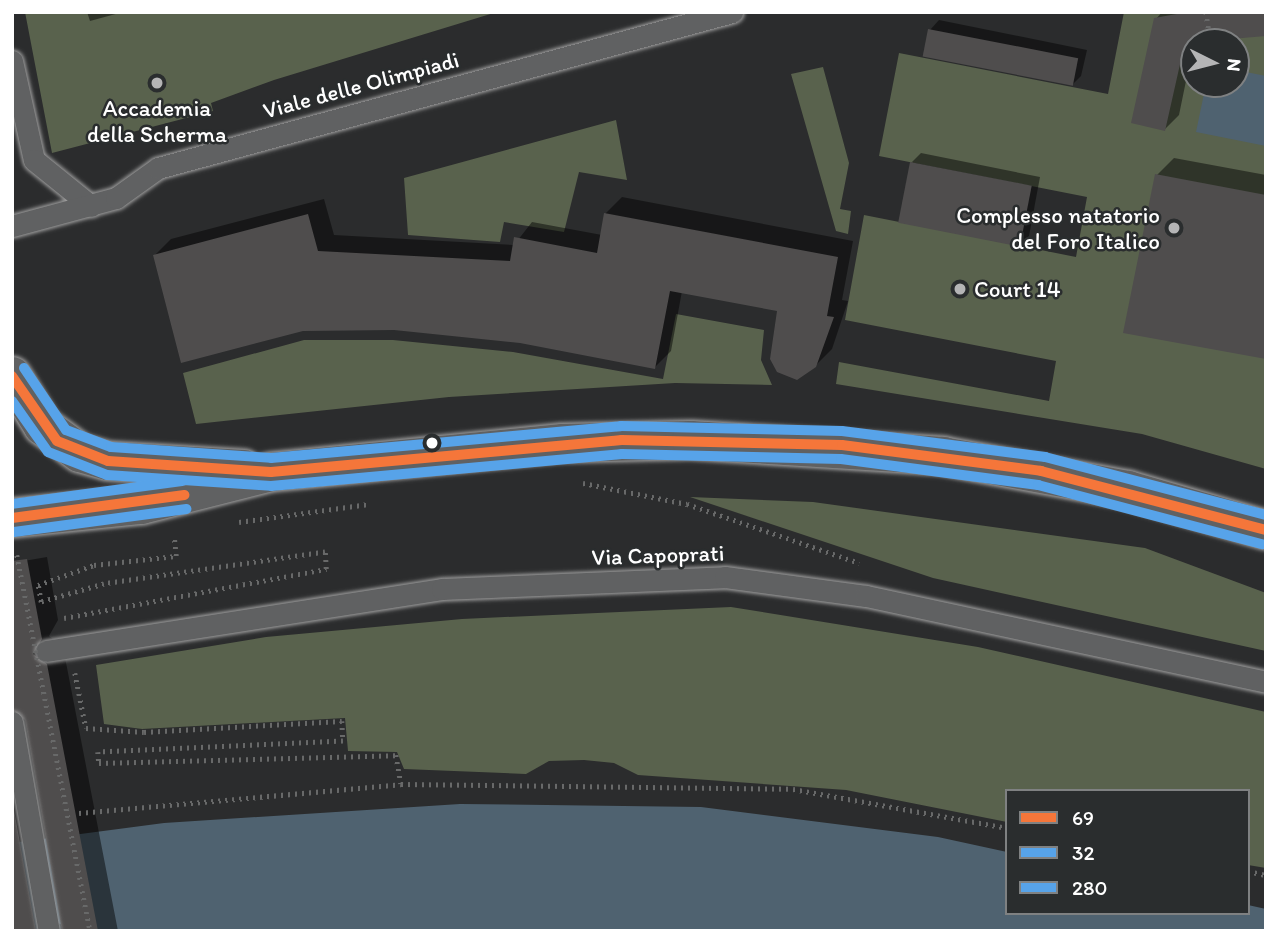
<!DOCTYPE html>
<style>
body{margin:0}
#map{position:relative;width:1278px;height:943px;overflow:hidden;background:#2b2c2d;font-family:Itim,sans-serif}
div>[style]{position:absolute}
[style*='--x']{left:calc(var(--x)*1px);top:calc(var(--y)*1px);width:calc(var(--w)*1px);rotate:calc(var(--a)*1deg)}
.green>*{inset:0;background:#59624d}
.water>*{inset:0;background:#4f6270}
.shadow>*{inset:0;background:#0007}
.building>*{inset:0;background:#4f4d4d;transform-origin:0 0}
.path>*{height:4.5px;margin-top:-2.25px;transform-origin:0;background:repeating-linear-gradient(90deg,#686969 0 2px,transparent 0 7px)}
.roads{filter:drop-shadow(0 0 2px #a0a0a0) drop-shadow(0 0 2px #a0a0a0)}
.service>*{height:21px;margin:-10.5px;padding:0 10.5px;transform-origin:10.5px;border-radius:10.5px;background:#606162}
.primary>*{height:38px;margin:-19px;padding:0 19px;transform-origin:19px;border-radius:19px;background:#606162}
.path-bridge>*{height:4.5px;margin-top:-2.25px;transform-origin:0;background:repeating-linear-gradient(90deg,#686969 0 2px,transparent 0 7px)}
.bridges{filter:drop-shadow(0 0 2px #a0a0a0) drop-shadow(0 0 2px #a0a0a0)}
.service-bridge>*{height:21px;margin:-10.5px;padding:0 10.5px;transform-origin:10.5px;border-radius:10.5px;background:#606162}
.bus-1>*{height:10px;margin:-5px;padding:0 5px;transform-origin:5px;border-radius:5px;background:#f5763a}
.bus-2>*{height:10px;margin:-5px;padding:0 5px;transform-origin:5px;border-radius:5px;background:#57a3e9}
.bus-3>*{height:10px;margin:-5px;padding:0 5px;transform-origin:5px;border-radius:5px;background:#57a3e9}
.dots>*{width:19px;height:19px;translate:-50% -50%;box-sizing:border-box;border:4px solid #2a2d2e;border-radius:50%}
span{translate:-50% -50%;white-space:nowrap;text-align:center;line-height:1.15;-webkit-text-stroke:5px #2a2d2e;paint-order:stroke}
.street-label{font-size:23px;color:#fff}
.poi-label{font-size:23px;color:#fff}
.right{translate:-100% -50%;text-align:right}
.left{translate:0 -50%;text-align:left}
.frame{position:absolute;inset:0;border:14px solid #fff;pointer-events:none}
.legend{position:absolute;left:1005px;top:789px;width:245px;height:126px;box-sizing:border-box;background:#2a2d2e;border:2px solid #7f8182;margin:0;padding:9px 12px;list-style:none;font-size:21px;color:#fff}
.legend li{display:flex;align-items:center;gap:14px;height:35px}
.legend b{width:35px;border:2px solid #7f8182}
.north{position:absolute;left:1180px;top:28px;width:70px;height:70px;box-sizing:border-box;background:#2a2d2e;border:2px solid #7f8182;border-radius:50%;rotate:96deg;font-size:19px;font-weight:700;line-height:28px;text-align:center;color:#fff}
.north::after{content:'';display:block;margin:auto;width:24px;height:32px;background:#b5b5b6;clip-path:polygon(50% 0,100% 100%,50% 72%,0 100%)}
</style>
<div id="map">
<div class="green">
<div style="clip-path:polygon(25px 12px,497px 12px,274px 80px,211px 103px,213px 111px,52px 153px)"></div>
<div style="clip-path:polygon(evenodd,1124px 12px,1266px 12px,1266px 469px,1142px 434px,836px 384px,839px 362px,1049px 401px,1056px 361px,845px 320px,864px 215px,1076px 257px,1087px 197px,879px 156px,899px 53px,1108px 94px,1124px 12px,1194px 42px,1236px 42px,1236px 84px,1194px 84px,1194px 42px)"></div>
<div style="clip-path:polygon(823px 67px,849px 163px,840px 209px,851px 211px,848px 234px,836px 231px,791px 74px)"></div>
<div style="clip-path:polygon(616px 120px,627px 180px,579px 172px,564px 232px,504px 222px,500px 242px,408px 235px,404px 178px)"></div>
<div style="clip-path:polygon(676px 314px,764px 330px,761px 360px,772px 385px,675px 383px,449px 397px,196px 424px,183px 373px,304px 340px,393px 340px,513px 352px,663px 379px)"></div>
<div style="clip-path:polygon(690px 497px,813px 502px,1145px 548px,1266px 593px,1266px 651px,933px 578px)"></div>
<div style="clip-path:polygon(731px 607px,978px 647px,1266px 712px,1266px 868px,1248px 865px,1248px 791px,1007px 791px,1007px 822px,846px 790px,638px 775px,614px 763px,584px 760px,549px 761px,526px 774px,404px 769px,397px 752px,348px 751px,345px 718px,142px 729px,104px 724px,96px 665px,266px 637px,462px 619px)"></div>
</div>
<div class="water">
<div style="clip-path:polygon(1236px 70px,1266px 76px,1266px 146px,1196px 132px,1206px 84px,1236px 84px)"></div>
<div style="clip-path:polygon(460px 804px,701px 807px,938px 837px,1007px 852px,1007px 913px,1248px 913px,1248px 905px,1266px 909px,1266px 931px,12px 931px,12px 843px,164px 823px)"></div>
</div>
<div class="shadow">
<div style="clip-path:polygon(87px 12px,123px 12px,90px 21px)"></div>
<div style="clip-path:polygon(1162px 12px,1266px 12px,1266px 35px,1194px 42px,1179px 115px,1165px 129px,1156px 19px)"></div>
<div style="clip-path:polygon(939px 20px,1087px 50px,1081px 76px,1072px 85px,930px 30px)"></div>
<div style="clip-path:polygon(921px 153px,1040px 177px,1029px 236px,1019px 245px,912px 162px)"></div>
<div style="clip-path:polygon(1174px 158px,1266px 175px,1266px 357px,1157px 175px)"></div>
<div style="clip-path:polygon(622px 197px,853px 241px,842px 300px,848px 301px,832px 349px,815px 366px,779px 310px,682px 291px,671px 351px,655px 367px,155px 255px,171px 239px,324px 199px,334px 235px,514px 245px,532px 222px,602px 235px,606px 213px)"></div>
<div style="clip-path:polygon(evenodd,47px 557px,58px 620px,49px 636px,63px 647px,118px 931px,12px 931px,12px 563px,47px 557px,16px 711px,27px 719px,63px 925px,55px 922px,16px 711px)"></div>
</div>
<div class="building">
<div style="clip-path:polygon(1188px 12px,1266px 12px,1266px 36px,1194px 42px,1194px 49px,1183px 51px,1165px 131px,1131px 123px,1154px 18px)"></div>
<div style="left:928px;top:29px;width:153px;height:28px;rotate:11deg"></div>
<div style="left:910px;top:162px;width:124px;height:62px;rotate:11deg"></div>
<div style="clip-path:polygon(1155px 174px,1266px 195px,1266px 359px,1123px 333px)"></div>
<div style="clip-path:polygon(604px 213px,838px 257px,827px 316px,834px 317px,816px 367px,797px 380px,777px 372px,770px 359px,777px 311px,670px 291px,655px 369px,520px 343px,394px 330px,303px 331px,181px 363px,153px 255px,308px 214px,318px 251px,510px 261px,514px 237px,597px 253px)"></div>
<div style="clip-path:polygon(27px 559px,42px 639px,33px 654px,47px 664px,98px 931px,62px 931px,25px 720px,12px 709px,12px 561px)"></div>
<div style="clip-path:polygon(12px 799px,36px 931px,12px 931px)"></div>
</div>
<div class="path">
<div style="--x:1206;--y:12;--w:30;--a:81"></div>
<div style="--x:583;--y:483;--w:106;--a:11.4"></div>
<div style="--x:687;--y:504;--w:182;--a:18.9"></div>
<div style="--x:239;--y:522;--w:131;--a:-7.9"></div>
<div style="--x:17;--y:555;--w:20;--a:79"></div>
<div style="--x:64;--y:618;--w:267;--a:-10.6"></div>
<div style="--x:326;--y:569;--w:17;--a:-93"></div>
<div style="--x:325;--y:552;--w:223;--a:171.8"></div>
<div style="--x:104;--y:584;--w:66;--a:164.1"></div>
<div style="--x:41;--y:602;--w:17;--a:-100"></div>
<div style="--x:38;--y:585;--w:59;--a:-19.7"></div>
<div style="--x:94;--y:565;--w:82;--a:-6.3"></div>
<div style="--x:176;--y:556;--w:20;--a:-96"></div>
<div style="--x:75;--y:673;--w:56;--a:78.7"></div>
<div style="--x:86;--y:728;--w:58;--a:3.9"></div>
<div style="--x:144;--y:732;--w:198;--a:-3.2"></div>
<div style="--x:342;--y:721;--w:20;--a:87"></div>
<div style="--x:343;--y:741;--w:245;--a:177.4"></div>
<div style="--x:98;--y:752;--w:11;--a:85"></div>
<div style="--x:99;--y:763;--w:297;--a:-1.5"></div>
<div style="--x:396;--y:755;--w:29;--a:80"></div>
<div style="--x:79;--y:813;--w:323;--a:-5.1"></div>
<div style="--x:401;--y:784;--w:392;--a:0.7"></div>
<div style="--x:793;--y:789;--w:218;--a:10.3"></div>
<div style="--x:1248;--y:871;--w:18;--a:13"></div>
</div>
<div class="roads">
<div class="service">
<div style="--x:12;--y:61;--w:101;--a:77.5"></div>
<div style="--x:34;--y:160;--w:73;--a:38.9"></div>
<div style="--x:12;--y:226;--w:108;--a:-15.1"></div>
<div style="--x:116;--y:198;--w:52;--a:-35.5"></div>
<div style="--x:158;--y:168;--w:595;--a:-15.2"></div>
<div style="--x:46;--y:651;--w:401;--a:-8.9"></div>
<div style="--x:442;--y:589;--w:283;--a:-2.4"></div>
<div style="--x:725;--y:577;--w:142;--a:7.7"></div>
<div style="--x:866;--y:596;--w:409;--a:12.1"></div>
</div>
<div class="primary">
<div style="--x:12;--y:376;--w:59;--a:58.2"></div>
<div style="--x:43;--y:426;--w:46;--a:36.1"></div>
<div style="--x:80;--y:453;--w:29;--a:16"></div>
<div style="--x:108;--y:461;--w:136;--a:3.4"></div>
<div style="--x:12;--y:518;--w:130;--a:-5.8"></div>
<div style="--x:141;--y:505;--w:134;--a:-14.2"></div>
<div style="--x:271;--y:472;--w:293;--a:-5.7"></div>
<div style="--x:563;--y:443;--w:128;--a:-1.3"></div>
<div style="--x:691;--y:440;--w:253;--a:3.6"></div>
<div style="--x:943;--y:456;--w:188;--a:10.4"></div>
<div style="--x:1128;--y:490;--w:144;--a:16.2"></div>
</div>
</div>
<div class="path-bridge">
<div style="--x:21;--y:575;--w:363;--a:79"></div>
</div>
<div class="bridges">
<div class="service-bridge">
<div style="--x:12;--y:722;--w:212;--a:80"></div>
</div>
</div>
<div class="bus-1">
<div style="--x:12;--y:376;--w:79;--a:55.3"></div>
<div style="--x:57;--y:441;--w:55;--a:21.4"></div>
<div style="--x:108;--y:461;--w:163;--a:3.9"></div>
<div style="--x:271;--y:472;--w:352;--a:-5.2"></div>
<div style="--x:622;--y:440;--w:220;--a:1.3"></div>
<div style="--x:842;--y:445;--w:201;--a:7.4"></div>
<div style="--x:1041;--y:471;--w:233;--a:14.7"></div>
<div style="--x:12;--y:518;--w:174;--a:-7.6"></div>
</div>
<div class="bus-2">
<div style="--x:12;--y:401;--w:62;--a:54.8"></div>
<div style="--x:48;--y:452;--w:63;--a:21.3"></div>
<div style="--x:107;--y:475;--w:164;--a:3.8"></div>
<div style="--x:271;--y:486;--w:352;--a:-5.2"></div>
<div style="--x:622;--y:454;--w:219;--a:1.3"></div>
<div style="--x:841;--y:459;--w:199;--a:7.5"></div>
<div style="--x:1038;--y:485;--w:232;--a:14.8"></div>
<div style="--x:14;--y:532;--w:174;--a:-7.6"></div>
</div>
<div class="bus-3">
<div style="--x:24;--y:368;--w:75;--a:55.9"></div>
<div style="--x:66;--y:430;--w:48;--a:20.7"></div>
<div style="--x:111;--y:447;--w:160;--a:3.9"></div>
<div style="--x:271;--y:458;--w:351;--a:-5.2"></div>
<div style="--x:621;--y:426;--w:221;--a:1.3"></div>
<div style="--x:842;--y:431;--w:205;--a:7.3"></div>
<div style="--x:1045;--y:457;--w:228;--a:14.7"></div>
<div style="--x:12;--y:504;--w:172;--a:-7.7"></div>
</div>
<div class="dots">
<div style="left:157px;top:83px;background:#b5b5b6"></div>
<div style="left:1174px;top:228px;background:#b5b5b6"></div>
<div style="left:960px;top:289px;background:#b5b5b6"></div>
<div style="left:432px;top:443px;background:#fff"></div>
</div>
<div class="street-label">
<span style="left:361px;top:85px;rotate:-15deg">Viale delle Olimpiadi</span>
<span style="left:658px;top:555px;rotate:-2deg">Via Capoprati</span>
</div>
<div class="poi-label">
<span style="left:157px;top:121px">Accademia<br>della Scherma</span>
<span class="right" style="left:1160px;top:228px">Complesso natatorio<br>del Foro Italico</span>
<span class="left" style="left:974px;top:289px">Court 14</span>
</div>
<div class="frame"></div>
<ul class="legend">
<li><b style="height:9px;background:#f5763a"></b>69</li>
<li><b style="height:9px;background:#57a3e9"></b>32</li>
<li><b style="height:9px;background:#57a3e9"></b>280</li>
</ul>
<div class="north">N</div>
</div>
